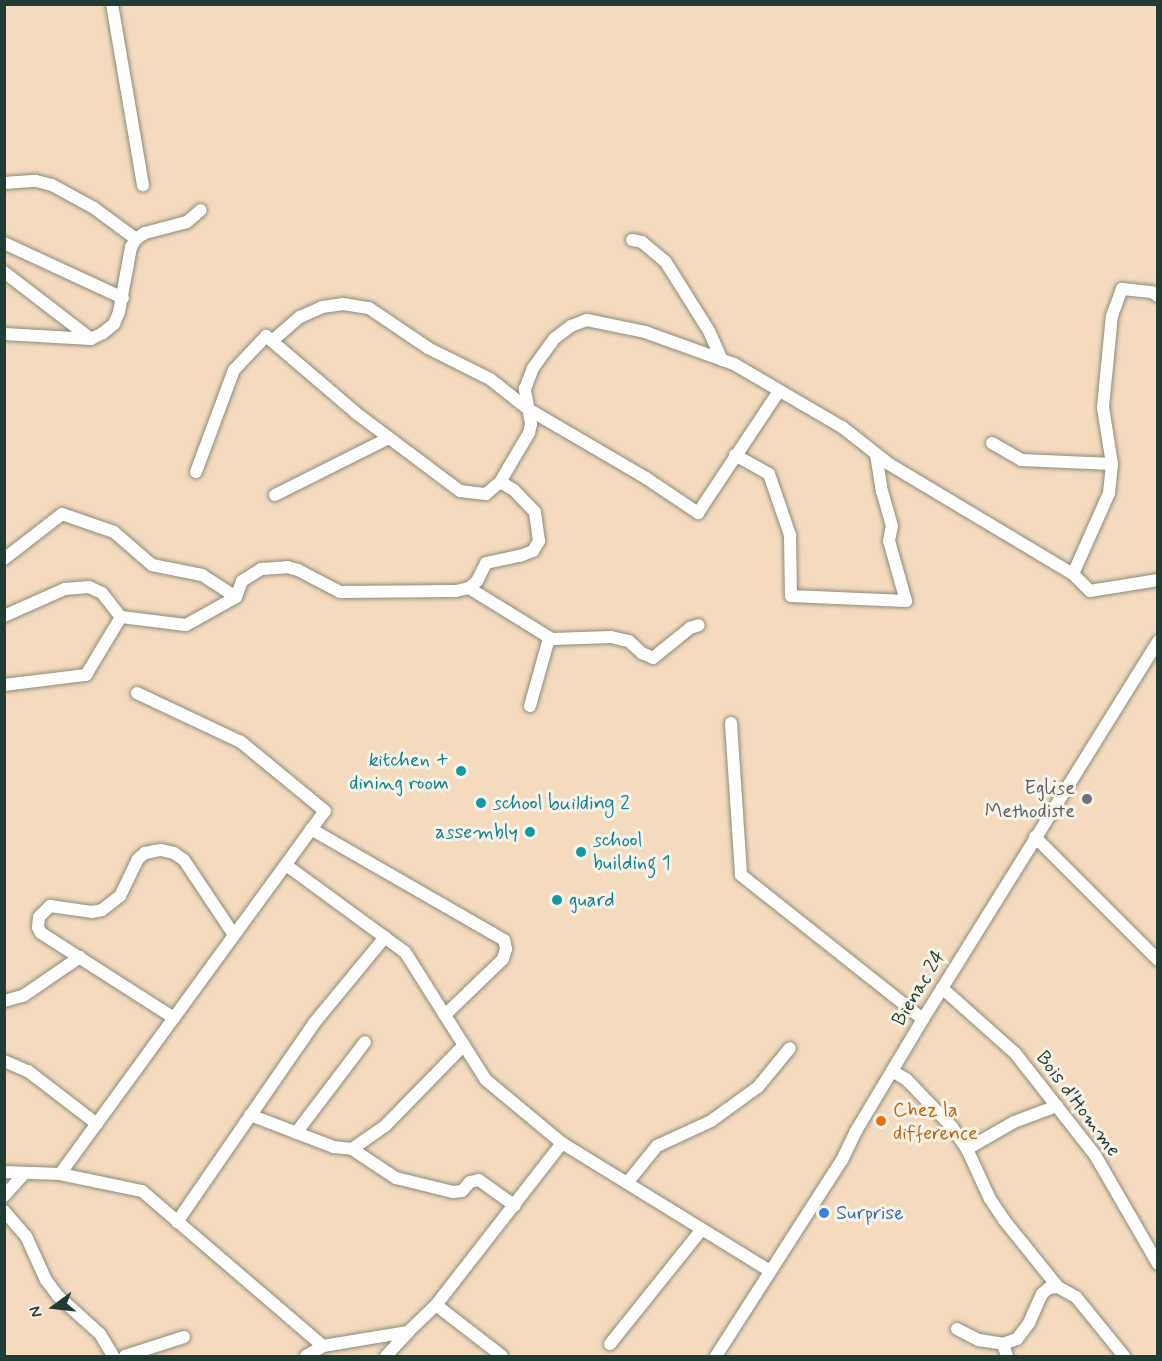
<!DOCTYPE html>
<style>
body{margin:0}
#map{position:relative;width:1162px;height:1361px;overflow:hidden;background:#f4dbbe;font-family:Mynerve,sans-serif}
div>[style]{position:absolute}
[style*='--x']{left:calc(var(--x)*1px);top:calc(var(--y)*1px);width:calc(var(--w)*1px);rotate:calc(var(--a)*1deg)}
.roads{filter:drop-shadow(0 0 2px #8a8c79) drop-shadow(0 0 2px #8a8c79)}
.street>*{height:12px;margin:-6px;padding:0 6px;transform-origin:6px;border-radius:6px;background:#fff}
.dots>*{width:16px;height:16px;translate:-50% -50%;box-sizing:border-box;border:3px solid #f7f3e8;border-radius:50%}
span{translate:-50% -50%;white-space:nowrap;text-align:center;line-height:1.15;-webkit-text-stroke:6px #f7f3e8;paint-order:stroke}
.culture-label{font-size:20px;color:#0d838f}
.right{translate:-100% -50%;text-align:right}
.left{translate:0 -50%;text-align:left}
.worship-label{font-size:20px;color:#5b616d}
.street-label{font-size:20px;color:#1f3d34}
.food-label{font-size:20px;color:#c56008}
.shop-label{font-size:20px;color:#366cbe}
.frame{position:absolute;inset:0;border:6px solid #1f3d34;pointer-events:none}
.north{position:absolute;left:24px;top:1277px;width:60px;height:60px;-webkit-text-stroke:4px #f7f3e8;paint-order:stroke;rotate:255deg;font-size:16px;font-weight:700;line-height:24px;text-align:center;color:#1f3d34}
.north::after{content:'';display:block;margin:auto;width:21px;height:27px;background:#1f3d34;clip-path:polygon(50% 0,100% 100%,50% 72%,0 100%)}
</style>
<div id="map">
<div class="roads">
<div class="street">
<div style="--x:112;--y:4;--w:184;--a:80.3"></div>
<div style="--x:4;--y:183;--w:32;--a:-4"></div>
<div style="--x:36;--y:181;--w:16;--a:14"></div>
<div style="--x:52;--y:185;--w:48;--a:28.7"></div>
<div style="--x:94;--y:208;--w:52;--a:36.4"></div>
<div style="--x:632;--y:240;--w:10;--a:11"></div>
<div style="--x:642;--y:242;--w:30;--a:40"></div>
<div style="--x:665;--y:261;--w:83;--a:57.8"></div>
<div style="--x:709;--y:331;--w:32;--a:66"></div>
<div style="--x:4;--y:243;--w:131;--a:24.8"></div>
<div style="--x:4;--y:272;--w:110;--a:37.6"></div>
<div style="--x:4;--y:334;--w:87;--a:3.3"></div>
<div style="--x:91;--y:339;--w:13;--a:-27"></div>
<div style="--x:103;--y:333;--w:14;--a:-39"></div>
<div style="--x:114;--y:324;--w:13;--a:-67"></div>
<div style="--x:119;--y:312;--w:66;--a:-79.5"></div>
<div style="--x:131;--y:247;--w:9;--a:-58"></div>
<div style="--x:136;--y:239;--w:11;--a:-34"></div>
<div style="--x:145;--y:233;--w:43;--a:-14.7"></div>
<div style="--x:187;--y:222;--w:18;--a:-41"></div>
<div style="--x:272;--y:341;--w:37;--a:-41"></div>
<div style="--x:300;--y:317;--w:24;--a:-24"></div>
<div style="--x:322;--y:307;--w:21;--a:-8"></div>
<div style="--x:343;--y:304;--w:26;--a:9"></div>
<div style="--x:369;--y:308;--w:71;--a:34.1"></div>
<div style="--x:428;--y:348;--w:69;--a:26.6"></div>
<div style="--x:490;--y:379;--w:48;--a:38.3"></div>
<div style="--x:528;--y:409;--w:137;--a:30.3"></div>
<div style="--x:646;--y:478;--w:63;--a:33.9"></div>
<div style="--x:698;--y:513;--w:146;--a:-56.4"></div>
<div style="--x:992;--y:443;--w:34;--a:30"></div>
<div style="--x:1021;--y:460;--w:91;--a:2.5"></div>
<div style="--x:735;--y:455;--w:39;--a:29"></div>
<div style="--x:769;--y:474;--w:65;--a:71"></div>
<div style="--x:790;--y:535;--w:61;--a:89.1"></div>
<div style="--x:791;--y:596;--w:115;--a:2.5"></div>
<div style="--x:906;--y:601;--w:62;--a:-105.8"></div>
<div style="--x:889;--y:541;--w:15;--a:-79"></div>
<div style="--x:892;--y:526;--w:35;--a:-106"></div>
<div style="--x:882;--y:492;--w:38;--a:-99"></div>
<div style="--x:196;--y:472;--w:109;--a:-69.6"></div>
<div style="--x:234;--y:370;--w:47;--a:-46.7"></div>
<div style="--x:266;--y:336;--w:118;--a:40.5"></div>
<div style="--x:356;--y:413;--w:130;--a:36.9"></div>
<div style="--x:460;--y:491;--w:26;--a:7"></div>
<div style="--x:486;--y:494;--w:18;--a:-41"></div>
<div style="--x:500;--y:482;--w:57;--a:-59.4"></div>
<div style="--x:529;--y:433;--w:9;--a:-77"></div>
<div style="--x:531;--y:424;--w:36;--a:-100"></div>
<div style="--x:525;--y:389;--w:22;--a:-69"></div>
<div style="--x:533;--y:368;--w:37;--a:-54"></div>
<div style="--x:555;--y:338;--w:20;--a:-37"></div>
<div style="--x:571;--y:326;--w:17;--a:-21"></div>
<div style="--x:587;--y:320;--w:59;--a:11.7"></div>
<div style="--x:645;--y:332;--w:95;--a:19.8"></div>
<div style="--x:734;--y:364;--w:125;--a:30.3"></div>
<div style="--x:842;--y:427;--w:60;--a:38.2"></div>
<div style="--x:889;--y:464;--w:214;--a:30.9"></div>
<div style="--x:1073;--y:574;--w:24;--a:45"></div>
<div style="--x:1090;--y:591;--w:69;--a:-9.2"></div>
<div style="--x:275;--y:495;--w:127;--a:-26.6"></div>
<div style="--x:4;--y:559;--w:73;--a:-37.8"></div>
<div style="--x:62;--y:514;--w:55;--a:19.1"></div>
<div style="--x:114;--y:532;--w:50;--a:41"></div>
<div style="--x:152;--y:565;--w:51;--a:11.3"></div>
<div style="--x:202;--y:575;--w:40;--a:32.9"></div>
<div style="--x:1073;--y:574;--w:89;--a:-66"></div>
<div style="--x:1109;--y:493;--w:29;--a:-84"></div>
<div style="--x:1112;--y:464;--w:58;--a:-99"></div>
<div style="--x:1103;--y:407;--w:91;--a:-84.4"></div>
<div style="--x:1112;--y:316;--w:29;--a:-70"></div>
<div style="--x:1122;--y:289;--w:30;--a:6"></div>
<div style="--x:1152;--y:292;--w:7;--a:34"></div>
<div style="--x:469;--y:588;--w:97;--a:31.6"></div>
<div style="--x:4;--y:616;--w:67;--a:-23.9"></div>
<div style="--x:65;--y:589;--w:24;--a:-5"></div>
<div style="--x:89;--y:587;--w:14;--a:25"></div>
<div style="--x:102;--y:593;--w:31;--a:52"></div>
<div style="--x:4;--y:685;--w:83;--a:-7"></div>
<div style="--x:86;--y:675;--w:68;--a:-58.9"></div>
<div style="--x:121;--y:617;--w:65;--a:7"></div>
<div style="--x:186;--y:625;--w:57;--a:-29.2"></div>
<div style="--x:236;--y:597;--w:17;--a:-69"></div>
<div style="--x:242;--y:581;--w:22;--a:-32"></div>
<div style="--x:261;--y:569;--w:26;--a:-4"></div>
<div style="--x:287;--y:567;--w:11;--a:15"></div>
<div style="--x:298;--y:570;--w:47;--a:27.6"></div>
<div style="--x:340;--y:592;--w:116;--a:-0.5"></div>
<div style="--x:456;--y:591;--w:13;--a:-13"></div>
<div style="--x:469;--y:588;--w:11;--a:-41"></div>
<div style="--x:477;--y:581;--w:20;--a:-63"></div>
<div style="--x:486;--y:563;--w:35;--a:-12"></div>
<div style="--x:520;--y:556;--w:14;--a:-21"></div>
<div style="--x:533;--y:551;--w:12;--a:-59"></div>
<div style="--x:539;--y:541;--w:29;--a:-98"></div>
<div style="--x:535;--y:512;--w:30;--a:-134"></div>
<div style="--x:514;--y:490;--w:16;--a:-150"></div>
<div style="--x:530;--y:706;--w:66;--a:-74.3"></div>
<div style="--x:548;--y:642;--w:5;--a:-37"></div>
<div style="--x:552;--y:639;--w:59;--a:-1.9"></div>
<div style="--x:611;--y:637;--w:18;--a:13"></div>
<div style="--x:629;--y:641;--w:18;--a:43"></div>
<div style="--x:642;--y:653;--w:12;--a:24"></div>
<div style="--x:653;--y:658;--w:48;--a:-39"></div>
<div style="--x:690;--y:628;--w:9;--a:-18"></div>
<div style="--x:731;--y:723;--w:152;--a:86.2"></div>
<div style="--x:741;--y:875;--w:232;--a:38.4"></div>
<div style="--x:311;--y:829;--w:223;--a:29.9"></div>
<div style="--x:504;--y:940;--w:9;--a:77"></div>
<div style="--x:506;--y:949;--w:10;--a:107"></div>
<div style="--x:503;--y:959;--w:81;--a:136"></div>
<div style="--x:1035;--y:837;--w:174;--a:45"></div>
<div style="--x:286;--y:865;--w:147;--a:36.2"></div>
<div style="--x:405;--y:952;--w:151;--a:57.7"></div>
<div style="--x:486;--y:1080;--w:99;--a:39.7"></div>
<div style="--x:562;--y:1143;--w:244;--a:31.6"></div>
<div style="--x:942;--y:988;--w:98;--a:41.7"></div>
<div style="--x:1015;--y:1053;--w:130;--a:51.9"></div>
<div style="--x:1095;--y:1155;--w:126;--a:60"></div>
<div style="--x:4;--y:1001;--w:20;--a:-15"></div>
<div style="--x:23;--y:996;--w:69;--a:-34.4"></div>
<div style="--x:174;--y:1018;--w:158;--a:-147.4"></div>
<div style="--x:41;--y:933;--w:7;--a:-117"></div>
<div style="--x:38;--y:927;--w:10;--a:-84"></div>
<div style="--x:39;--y:917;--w:16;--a:-45"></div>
<div style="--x:50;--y:906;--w:42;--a:8.1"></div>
<div style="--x:92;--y:912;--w:10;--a:-11"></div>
<div style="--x:102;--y:910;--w:23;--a:-38"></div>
<div style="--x:120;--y:896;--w:41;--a:-64.1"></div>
<div style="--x:138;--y:859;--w:9;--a:-41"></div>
<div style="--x:145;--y:853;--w:16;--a:-11"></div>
<div style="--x:161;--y:850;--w:13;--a:13"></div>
<div style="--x:174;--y:853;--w:12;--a:35"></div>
<div style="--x:184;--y:860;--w:90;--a:56.3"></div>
<div style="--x:4;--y:1061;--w:26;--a:23"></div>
<div style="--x:28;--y:1071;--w:87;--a:37.5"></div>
<div style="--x:892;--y:1071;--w:16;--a:30"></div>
<div style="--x:906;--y:1079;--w:66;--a:46.2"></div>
<div style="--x:952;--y:1127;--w:27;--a:56"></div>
<div style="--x:967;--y:1149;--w:55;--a:65.3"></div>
<div style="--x:990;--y:1199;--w:25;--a:56"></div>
<div style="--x:1004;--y:1220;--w:86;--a:51.1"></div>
<div style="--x:1058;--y:1287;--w:21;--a:29"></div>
<div style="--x:1076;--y:1297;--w:76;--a:50.9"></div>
<div style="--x:250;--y:1115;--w:90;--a:20.9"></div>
<div style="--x:334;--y:1147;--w:18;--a:6"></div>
<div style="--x:352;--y:1149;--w:40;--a:-34.9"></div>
<div style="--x:385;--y:1126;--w:113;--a:-45.7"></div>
<div style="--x:296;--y:1133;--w:114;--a:-52.8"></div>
<div style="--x:352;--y:1149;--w:53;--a:33.4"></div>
<div style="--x:396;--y:1178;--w:59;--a:13.8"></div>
<div style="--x:453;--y:1192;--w:9;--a:-6"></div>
<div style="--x:462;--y:1191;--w:12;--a:-48"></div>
<div style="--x:470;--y:1182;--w:9;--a:-13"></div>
<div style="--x:479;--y:1180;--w:44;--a:35.8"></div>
<div style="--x:967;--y:1149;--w:54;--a:-29.9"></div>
<div style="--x:1014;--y:1122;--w:46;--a:-20.4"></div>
<div style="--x:4;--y:1172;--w:56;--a:2"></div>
<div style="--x:60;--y:1174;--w:84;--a:11.7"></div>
<div style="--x:142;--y:1191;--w:238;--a:40.6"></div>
<div style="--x:60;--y:1174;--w:449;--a:-53.9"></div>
<div style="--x:325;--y:811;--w:109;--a:-140.6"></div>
<div style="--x:241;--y:742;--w:115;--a:-154.8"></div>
<div style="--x:627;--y:1183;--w:48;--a:-51"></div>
<div style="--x:657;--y:1146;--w:60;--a:-24.8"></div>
<div style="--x:711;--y:1121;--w:58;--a:-35.9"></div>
<div style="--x:758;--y:1087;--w:50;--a:-50.6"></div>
<div style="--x:4;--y:1196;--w:31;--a:-48"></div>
<div style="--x:4;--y:1211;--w:33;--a:49"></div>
<div style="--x:26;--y:1236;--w:48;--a:65.6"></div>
<div style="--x:46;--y:1280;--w:21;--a:53"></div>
<div style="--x:59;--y:1297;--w:55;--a:42.1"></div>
<div style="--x:100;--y:1334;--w:26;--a:59"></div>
<div style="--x:177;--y:1222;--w:243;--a:-55.4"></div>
<div style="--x:315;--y:1022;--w:110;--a:-50.5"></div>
<div style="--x:436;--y:1305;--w:83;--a:37.7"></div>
<div style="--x:957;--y:1329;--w:25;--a:27"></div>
<div style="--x:979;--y:1340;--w:24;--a:9"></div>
<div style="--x:1003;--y:1344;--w:15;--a:-20"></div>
<div style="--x:1017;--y:1339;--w:20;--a:-53"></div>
<div style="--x:1029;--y:1323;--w:32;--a:-66"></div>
<div style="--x:1042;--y:1294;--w:9;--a:-41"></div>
<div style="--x:1049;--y:1288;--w:9;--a:-6"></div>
<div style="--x:610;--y:1344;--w:147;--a:-51.3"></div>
<div style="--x:1003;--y:1344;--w:13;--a:72"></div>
<div style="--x:125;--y:1356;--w:62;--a:-17.9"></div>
<div style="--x:306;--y:1356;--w:20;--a:-30"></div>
<div style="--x:323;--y:1346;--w:86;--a:-9.4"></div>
<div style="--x:408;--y:1332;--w:39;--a:-44"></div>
<div style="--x:436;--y:1305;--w:205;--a:-52.1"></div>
<div style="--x:386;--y:1356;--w:33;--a:-47"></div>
<div style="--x:716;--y:1356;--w:233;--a:-57.3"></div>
<div style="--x:842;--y:1160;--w:32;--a:-64"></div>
<div style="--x:856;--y:1131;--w:131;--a:-59.1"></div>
<div style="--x:923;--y:1019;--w:445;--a:-58.1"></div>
</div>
</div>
<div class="dots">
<div style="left:461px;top:771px;background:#0f9aa8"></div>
<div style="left:1087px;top:799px;background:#6b7280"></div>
<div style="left:481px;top:803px;background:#0f9aa8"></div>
<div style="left:530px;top:832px;background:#0f9aa8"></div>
<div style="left:581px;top:852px;background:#0f9aa8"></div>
<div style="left:557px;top:900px;background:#0f9aa8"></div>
<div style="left:881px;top:1121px;background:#e8710a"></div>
<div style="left:824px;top:1213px;background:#3f7fe0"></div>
</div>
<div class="culture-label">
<span class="right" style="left:449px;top:772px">kitchen +<br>dining room</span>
<span class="left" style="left:493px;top:803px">school building 2</span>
<span class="right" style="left:518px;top:832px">assembly</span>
<span class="left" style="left:593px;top:852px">school<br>building 1</span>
<span class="left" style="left:569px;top:900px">guard</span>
</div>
<div class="worship-label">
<span class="right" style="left:1075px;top:800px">Eglise<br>Methodiste</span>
</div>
<div class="street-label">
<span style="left:919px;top:988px;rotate:-59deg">Bienac 24</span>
<span style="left:1078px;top:1104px;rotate:53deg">Bois d'Homme</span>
</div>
<div class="food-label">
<span class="left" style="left:893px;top:1122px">Chez la<br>difference</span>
</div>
<div class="shop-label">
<span class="left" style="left:836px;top:1213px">Surprise</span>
</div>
<div class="frame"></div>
<div class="north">N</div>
</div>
